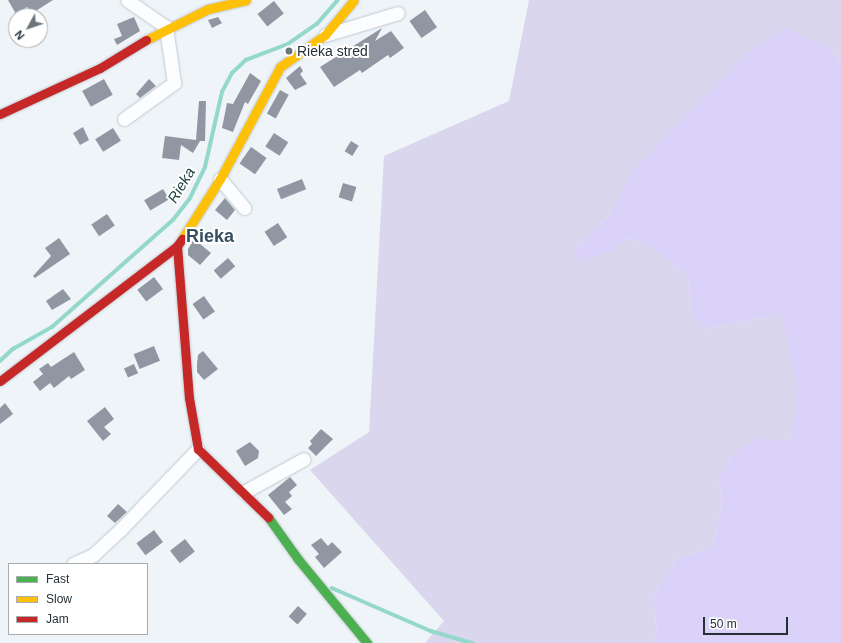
<!DOCTYPE html>
<style>
body{margin:0}
#map{position:relative;width:841px;height:643px;overflow:hidden;background:#eef4f8;font-family:Helvetica,sans-serif}
div>[style]{position:absolute}
[style*='--x']{left:calc(var(--x)*1px);top:calc(var(--y)*1px);width:calc(var(--w)*1px);rotate:calc(var(--a)*1deg)}
.green>*{inset:0;background:#d9d6ee}
.forest>*{inset:0;background:#dad2f9}
.stream>*{height:3.5px;margin:-1.75px;padding:0 1.75px;transform-origin:1.75px;border-radius:1.75px;background:#94d7cb}
.building>*{inset:0;background:#9097a3;transform-origin:0 0}
.roads{filter:drop-shadow(0 0 1px #c1c9cf) drop-shadow(0 0 1px #c1c9cf)}
.street>*{height:13px;margin:-6.5px;padding:0 6.5px;transform-origin:6.5px;border-radius:6.5px;background:#fcfdfe}
.fast>*{height:9px;margin:-4.5px;padding:0 4.5px;transform-origin:4.5px;border-radius:4.5px;background:#4caf50}
.slow>*{height:9px;margin:-4.5px;padding:0 4.5px;transform-origin:4.5px;border-radius:4.5px;background:#ffc107}
.jam>*{height:9px;margin:-4.5px;padding:0 4.5px;transform-origin:4.5px;border-radius:4.5px;background:#c62828}
.dots>*{width:11px;height:11px;translate:-50% -50%;box-sizing:border-box;border:2px solid #fff;border-radius:50%}
span{translate:-50% -50%;white-space:nowrap;text-align:center;line-height:1.15;-webkit-text-stroke:4px #fff;paint-order:stroke}
.poi-label{font-size:14px;color:#253038}
.left{translate:0 -50%;text-align:left}
.water-label{font-size:15px;color:#1d4840;font-style:italic}
.district-label{font-size:18px;color:#364f60;font-weight:700}
.legend{position:absolute;left:8px;top:563px;width:140px;height:72px;box-sizing:border-box;background:#fff;border:1px solid #a8acaf;margin:0;padding:5px 7px;list-style:none;font-size:12px;color:#253038}
.legend li{display:flex;align-items:center;gap:8px;height:20px}
.legend b{width:20px;border:1px solid #a8acaf}
.north{position:absolute;left:8px;top:8px;width:40px;height:40px;box-sizing:border-box;background:#fff;border:1px solid #a8acaf;border-radius:50%;rotate:230deg;font-size:11px;font-weight:700;line-height:16px;text-align:center;color:#253038}
.north::after{content:'';display:block;margin:auto;width:14px;height:18px;background:#6b757b;clip-path:polygon(50% 0,100% 100%,50% 72%,0 100%)}
.scale{position:absolute;left:703px;top:617px;width:85px;height:18px;box-sizing:border-box;border:2px solid #253038;border-top:0;padding-left:5px;font-size:12px;line-height:14px;white-space:nowrap;color:#253038;-webkit-text-stroke:3px #fff;paint-order:stroke}
</style>
<div id="map">
<div class="green">
<div style="clip-path:polygon(529px 0,841px 0,841px 64px,830px 48px,751px 50px,633px 171px,611px 213px,575px 250px,610px 252px,627px 238px,648px 245px,688px 276px,692px 315px,704px 329px,781px 314px,799px 388px,791px 442px,735px 452px,719px 477px,722px 504px,712px 548px,677px 559px,653px 596px,657px 634px,650px 643px,425px 643px,444px 621px,310px 470px,369px 432px,384px 156px,509px 101px)"></div>
</div>
<div class="forest">
<div style="clip-path:polygon(785px 28px,830px 48px,841px 64px,841px 643px,650px 643px,657px 634px,653px 596px,677px 559px,712px 548px,722px 504px,719px 477px,735px 452px,762px 438px,791px 442px,798px 388px,781px 314px,704px 329px,692px 315px,688px 276px,648px 245px,627px 238px,610px 252px,580px 261px,575px 250px,611px 213px,632px 171px,751px 50px)"></div>
</div>
<div class="stream">
<div style="--x:0;--y:361;--w:18;--a:-43"></div>
<div style="--x:13;--y:349;--w:45;--a:-29.4"></div>
<div style="--x:52;--y:327;--w:162;--a:-41.5"></div>
<div style="--x:173;--y:220;--w:28;--a:-52"></div>
<div style="--x:190;--y:198;--w:34;--a:-64"></div>
<div style="--x:205;--y:167;--w:77;--a:-77.2"></div>
<div style="--x:222;--y:92;--w:21;--a:-62"></div>
<div style="--x:232;--y:73;--w:19;--a:-43"></div>
<div style="--x:246;--y:60;--w:45;--a:-20.9"></div>
<div style="--x:288;--y:44;--w:35;--a:-35"></div>
<div style="--x:317;--y:24;--w:32;--a:-49"></div>
<div style="--x:332;--y:588;--w:108;--a:23.5"></div>
<div style="--x:431;--y:631;--w:43;--a:16.3"></div>
</div>
<div class="building">
<div style="clip-path:polygon(8px 0,53px 0,31px 14px,27px 7px,16px 14px)"></div>
<div style="left:274px;top:1px;width:16px;height:21px;rotate:52deg"></div>
<div style="left:425px;top:10px;width:21px;height:19px;rotate:55deg"></div>
<div style="clip-path:polygon(134px 17px,140px 31px,117px 45px,114px 39px,122px 36px,117px 24px)"></div>
<div style="clip-path:polygon(218px 17px,222px 23px,212px 28px,208px 20px)"></div>
<div style="clip-path:polygon(382px 28px,375px 41px,391px 31px,404px 48px,390px 58px,388px 55px,362px 73px,360px 70px,334px 87px,320px 67px)"></div>
<div style="clip-path:polygon(300px 66px,303px 71px,300px 74px,307px 84px,295px 90px,286px 78px)"></div>
<div style="clip-path:polygon(250px 73px,261px 81px,248px 104px,245px 102px,233px 132px,222px 128px,227px 103px,233px 104px)"></div>
<div style="left:104px;top:79px;width:18px;height:25px;rotate:61deg"></div>
<div style="clip-path:polygon(149px 79px,156px 86px,140px 98px,136px 94px)"></div>
<div style="left:280px;top:90px;width:10px;height:27px;rotate:29deg"></div>
<div style="clip-path:polygon(199px 101px,206px 101px,205px 141px,200px 141px,193px 153px,181px 145px,179px 160px,162px 158px,165px 136px,196px 140px)"></div>
<div style="clip-path:polygon(83px 127px,89px 140px,80px 145px,73px 133px)"></div>
<div style="left:113px;top:128px;width:15px;height:21px;rotate:58deg"></div>
<div style="left:274px;top:133px;width:17px;height:16px;rotate:33deg"></div>
<div style="left:351px;top:141px;width:9px;height:12px;rotate:32deg"></div>
<div style="left:251px;top:147px;width:19px;height:20px;rotate:35deg"></div>
<div style="left:302px;top:179px;width:11px;height:27px;rotate:68deg"></div>
<div style="left:343px;top:183px;width:14px;height:15px;rotate:17deg"></div>
<div style="left:163px;top:189px;width:12px;height:22px;rotate:59deg"></div>
<div style="clip-path:polygon(225px 198px,235px 210px,227px 220px,215px 210px)"></div>
<div style="left:107px;top:214px;width:14px;height:19px;rotate:56deg"></div>
<div style="left:278px;top:223px;width:17px;height:16px;rotate:57deg"></div>
<div style="clip-path:polygon(59px 238px,70px 254px,35px 278px,33px 276px,51px 256px,45px 248px)"></div>
<div style="clip-path:polygon(194px 239px,211px 253px,200px 265px,188px 255px,188px 249px)"></div>
<div style="left:228px;top:258px;width:11px;height:19px;rotate:49deg"></div>
<div style="left:154px;top:277px;width:15px;height:21px;rotate:53deg"></div>
<div style="clip-path:polygon(63px 289px,71px 299px,52px 310px,46px 301px)"></div>
<div style="left:204px;top:296px;width:19px;height:14px;rotate:55deg"></div>
<div style="left:154px;top:346px;width:16px;height:22px;rotate:68deg"></div>
<div style="clip-path:polygon(203px 351px,218px 369px,204px 380px,197px 372px,197px 364px,198px 355px)"></div>
<div style="clip-path:polygon(74px 352px,85px 370px,71px 379px,69px 376px,54px 388px,50px 383px,40px 391px,33px 382px,43px 374px,39px 369px,48px 363px,51px 367px)"></div>
<div style="left:134px;top:364px;width:10px;height:11px;rotate:66deg"></div>
<div style="clip-path:polygon(5px 403px,13px 414px,0 424px,0 408px)"></div>
<div style="clip-path:polygon(105px 407px,114px 419px,104px 427px,111px 434px,103px 441px,87px 421px)"></div>
<div style="clip-path:polygon(321px 429px,333px 439px,316px 456px,308px 448px,312px 444px,310px 441px)"></div>
<div style="clip-path:polygon(250px 442px,259px 451px,258px 458px,245px 466px,236px 451px)"></div>
<div style="clip-path:polygon(290px 477px,297px 485px,289px 492px,292px 496px,285px 502px,292px 509px,284px 515px,268px 495px)"></div>
<div style="clip-path:polygon(118px 504px,127px 512px,115px 523px,107px 516px)"></div>
<div style="left:154px;top:530px;width:15px;height:22px;rotate:53deg"></div>
<div style="clip-path:polygon(321px 538px,328px 546px,332px 542px,342px 552px,324px 568px,315px 557px,319px 554px,311px 545px)"></div>
<div style="left:185px;top:539px;width:16px;height:19px;rotate:52deg"></div>
<div style="left:298px;top:606px;width:12px;height:14px;rotate:42deg"></div>
</div>
<div class="roads">
<div class="street">
<div style="--x:325;--y:35;--w:76;--a:-16.8"></div>
<div style="--x:124;--y:119;--w:62;--a:-35.8"></div>
<div style="--x:174;--y:83;--w:57;--a:-98.1"></div>
<div style="--x:166;--y:27;--w:47;--a:-145.3"></div>
<div style="--x:220;--y:179;--w:38;--a:50"></div>
<div style="--x:244;--y:492;--w:68;--a:-28.8"></div>
<div style="--x:73;--y:564;--w:22;--a:-24"></div>
<div style="--x:93;--y:555;--w:37;--a:-43"></div>
<div style="--x:120;--y:530;--w:112;--a:-46.1"></div>
</div>
<div class="fast">
<div style="--x:268;--y:517;--w:52;--a:54.5"></div>
<div style="--x:298;--y:559;--w:109;--a:50.6"></div>
</div>
<div class="slow">
<div style="--x:146;--y:40;--w:69;--a:-26.6"></div>
<div style="--x:208;--y:9;--w:39;--a:-13"></div>
<div style="--x:182;--y:239;--w:71;--a:-57.7"></div>
<div style="--x:220;--y:179;--w:127;--a:-61.8"></div>
<div style="--x:280;--y:67;--w:55;--a:-35.4"></div>
<div style="--x:325;--y:35;--w:45;--a:-50.4"></div>
</div>
<div class="jam">
<div style="--x:0;--y:114;--w:110;--a:-24.7"></div>
<div style="--x:100;--y:68;--w:54;--a:-31.3"></div>
<div style="--x:177;--y:246;--w:152;--a:85.5"></div>
<div style="--x:189;--y:398;--w:52;--a:80"></div>
<div style="--x:198;--y:449;--w:98;--a:44.2"></div>
<div style="--x:0;--y:381;--w:223;--a:-37.3"></div>
<div style="--x:177;--y:246;--w:9;--a:-54"></div>
</div>
</div>
<div class="dots">
<div style="left:289px;top:51px;background:#6b757b"></div>
</div>
<div class="poi-label">
<span class="left" style="left:297px;top:51px">Rieka stred</span>
</div>
<div class="water-label">
<span style="left:181px;top:185px;rotate:-59deg">Rieka</span>
</div>
<div class="district-label">
<span style="left:210px;top:236px">Rieka</span>
</div>
<ul class="legend">
<li><b style="height:5px;background:#4caf50"></b>Fast</li>
<li><b style="height:5px;background:#ffc107"></b>Slow</li>
<li><b style="height:5px;background:#c62828"></b>Jam</li>
</ul>
<div class="north">N</div>
<div class="scale">50 m</div>
</div>
